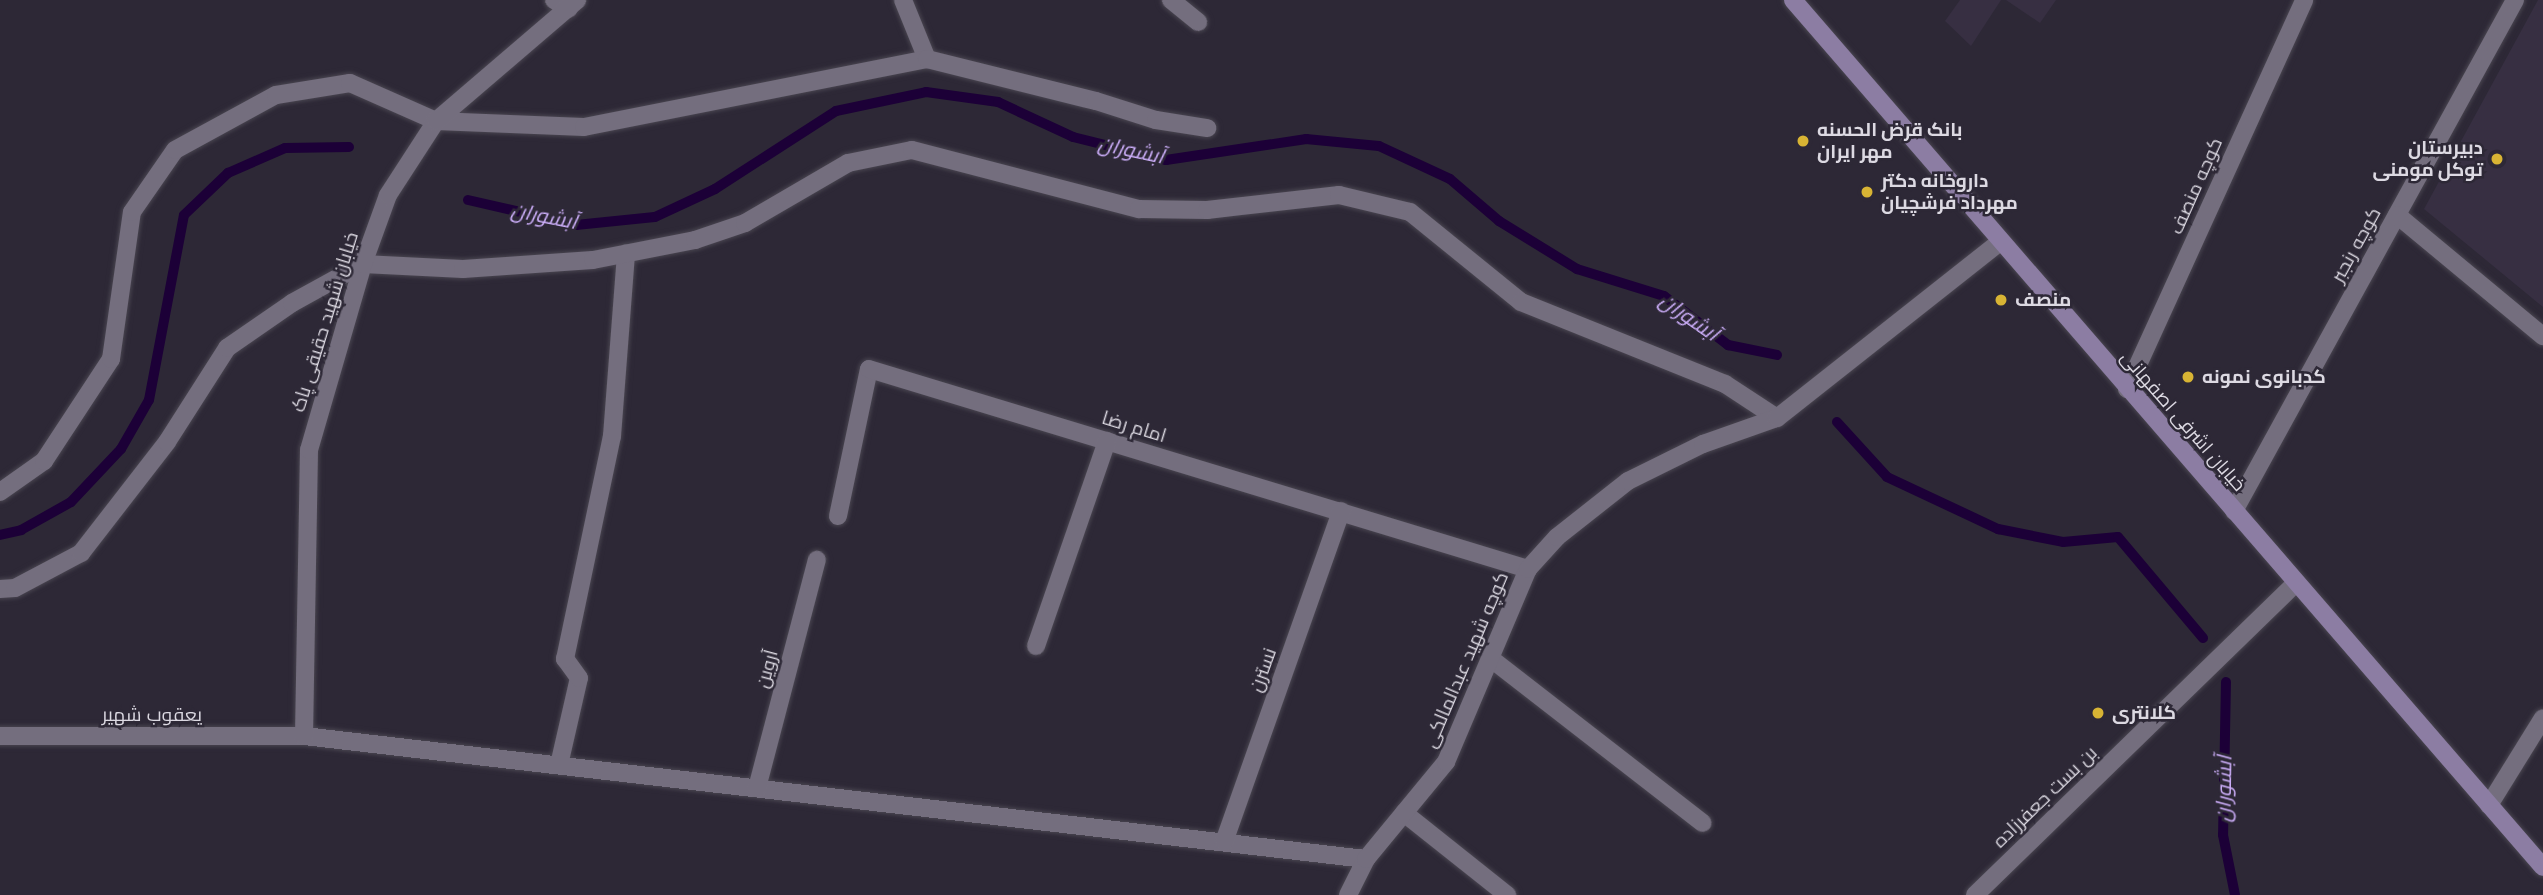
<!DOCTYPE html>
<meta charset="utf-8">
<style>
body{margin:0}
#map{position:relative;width:2543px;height:895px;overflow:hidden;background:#2d2836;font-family:Poppins,Cairo,sans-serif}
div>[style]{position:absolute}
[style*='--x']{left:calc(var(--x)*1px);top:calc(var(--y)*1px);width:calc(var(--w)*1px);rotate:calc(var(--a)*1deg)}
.built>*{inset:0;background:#372f42}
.stream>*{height:10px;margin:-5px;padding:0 5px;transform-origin:5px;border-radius:5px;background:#1c0037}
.roads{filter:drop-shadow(0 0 2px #494550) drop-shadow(0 0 2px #494550)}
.service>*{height:18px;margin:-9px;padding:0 9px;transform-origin:9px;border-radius:9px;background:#746e7e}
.minor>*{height:18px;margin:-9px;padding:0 9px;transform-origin:9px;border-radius:9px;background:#746e7e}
.tertiary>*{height:18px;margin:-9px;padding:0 9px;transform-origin:9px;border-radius:9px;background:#746e7e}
.secondary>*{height:18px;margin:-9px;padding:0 9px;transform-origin:9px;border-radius:9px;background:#8c7da3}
.dots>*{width:19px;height:19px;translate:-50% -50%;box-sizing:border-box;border:4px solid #2d2836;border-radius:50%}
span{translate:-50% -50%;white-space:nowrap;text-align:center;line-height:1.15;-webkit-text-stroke:5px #2d2836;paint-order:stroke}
.poi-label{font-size:19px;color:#dcd9e2;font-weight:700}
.left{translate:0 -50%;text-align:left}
.right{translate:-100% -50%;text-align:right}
.street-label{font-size:19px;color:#dcd9e2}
.water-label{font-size:21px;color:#ccaef9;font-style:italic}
</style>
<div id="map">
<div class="built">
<div style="clip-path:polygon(1960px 0,2001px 0,1971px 46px,1945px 21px)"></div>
<div style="clip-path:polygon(2006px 0,2056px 0,2040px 23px)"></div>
<div style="clip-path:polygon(2538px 0,2543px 0,2543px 307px,2424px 209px)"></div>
</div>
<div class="stream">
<div style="--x:468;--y:200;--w:111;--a:13"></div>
<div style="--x:576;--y:225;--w:79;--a:-5.8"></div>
<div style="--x:655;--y:217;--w:66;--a:-25"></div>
<div style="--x:715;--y:189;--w:144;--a:-32.8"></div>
<div style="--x:836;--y:111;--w:92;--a:-11.9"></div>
<div style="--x:926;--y:92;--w:73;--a:7.9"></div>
<div style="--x:998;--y:102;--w:83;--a:25"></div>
<div style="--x:1073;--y:137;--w:96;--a:13.9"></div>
<div style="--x:1166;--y:160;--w:142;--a:-8.5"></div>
<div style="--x:1306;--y:139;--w:73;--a:5.5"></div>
<div style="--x:1379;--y:146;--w:78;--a:24.9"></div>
<div style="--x:1450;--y:179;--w:65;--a:40.6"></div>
<div style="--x:1499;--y:221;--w:92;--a:31.6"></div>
<div style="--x:1577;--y:269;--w:91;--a:17.2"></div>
<div style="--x:1664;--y:296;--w:81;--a:37.4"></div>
<div style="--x:1728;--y:345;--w:50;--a:11.5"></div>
<div style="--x:1837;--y:422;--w:74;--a:47.7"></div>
<div style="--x:1887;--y:477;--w:123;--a:25.1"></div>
<div style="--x:1998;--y:529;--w:66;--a:11.3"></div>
<div style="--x:2063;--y:542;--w:55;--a:-5.2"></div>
<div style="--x:2118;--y:537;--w:132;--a:49.9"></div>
<div style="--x:0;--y:535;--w:22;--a:-13"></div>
<div style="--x:21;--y:530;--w:57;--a:-29.2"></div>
<div style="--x:71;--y:502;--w:73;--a:-46.7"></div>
<div style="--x:121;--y:449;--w:56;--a:-60.3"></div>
<div style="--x:149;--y:400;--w:188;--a:-79.3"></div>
<div style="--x:184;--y:215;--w:61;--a:-43.7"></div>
<div style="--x:228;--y:173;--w:62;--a:-23.7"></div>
<div style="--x:285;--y:148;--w:64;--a:-0.9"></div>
<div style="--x:2226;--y:682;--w:153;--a:91.1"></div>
<div style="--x:2223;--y:835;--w:61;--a:78.7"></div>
</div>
<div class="roads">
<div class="service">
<div style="--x:1171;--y:0;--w:35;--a:39"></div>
<div style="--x:2234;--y:511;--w:583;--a:-61.19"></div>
<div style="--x:1490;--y:658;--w:269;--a:37.8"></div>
<div style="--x:559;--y:765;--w:89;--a:-77.1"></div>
<div style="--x:579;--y:678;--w:24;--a:-126"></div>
<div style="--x:565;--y:659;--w:228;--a:-78.1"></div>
<div style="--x:612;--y:436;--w:183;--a:-85.6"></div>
<div style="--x:2489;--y:805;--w:102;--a:-58.2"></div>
<div style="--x:1404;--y:813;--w:132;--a:38.5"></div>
</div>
<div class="minor">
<div style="--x:554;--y:0;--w:17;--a:31"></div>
<div style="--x:903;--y:0;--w:64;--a:67.9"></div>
<div style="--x:2397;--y:215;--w:190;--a:39.7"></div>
<div style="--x:2127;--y:389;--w:427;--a:-65.5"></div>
<div style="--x:0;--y:492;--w:54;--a:-35.2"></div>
<div style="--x:44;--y:461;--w:122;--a:-56.7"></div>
<div style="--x:111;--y:359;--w:148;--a:-81.9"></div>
<div style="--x:132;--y:212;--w:75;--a:-55.3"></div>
<div style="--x:175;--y:150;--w:115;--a:-28.6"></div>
<div style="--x:276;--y:95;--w:75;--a:-9.2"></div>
<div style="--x:350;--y:83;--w:94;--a:23.8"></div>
<div style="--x:436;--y:121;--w:148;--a:2.3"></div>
<div style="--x:584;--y:127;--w:350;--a:-11.2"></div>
<div style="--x:927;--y:59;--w:174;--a:14"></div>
<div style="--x:1096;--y:101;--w:63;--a:17.6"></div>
<div style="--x:1156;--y:120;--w:52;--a:8.9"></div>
<div style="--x:838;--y:516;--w:150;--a:-78.1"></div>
<div style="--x:869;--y:369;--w:689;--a:16.88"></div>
<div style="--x:0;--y:589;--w:15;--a:-4"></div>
<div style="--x:15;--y:588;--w:75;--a:-27.9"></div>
<div style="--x:81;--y:553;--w:140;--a:-52.2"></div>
<div style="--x:167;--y:442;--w:112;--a:-57.4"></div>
<div style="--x:227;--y:348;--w:79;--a:-34.7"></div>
<div style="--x:292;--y:303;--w:81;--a:-28.8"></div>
<div style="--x:363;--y:264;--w:100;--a:2.9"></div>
<div style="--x:463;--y:269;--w:130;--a:-4"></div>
<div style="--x:593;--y:260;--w:104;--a:-11.1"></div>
<div style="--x:695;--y:240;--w:53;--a:-18.8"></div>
<div style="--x:745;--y:223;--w:119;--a:-30.2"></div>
<div style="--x:848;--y:163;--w:65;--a:-11.5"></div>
<div style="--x:912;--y:150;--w:235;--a:14.6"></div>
<div style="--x:1139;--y:209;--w:68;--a:0.8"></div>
<div style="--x:1207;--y:210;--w:133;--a:-6.5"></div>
<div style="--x:1339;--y:195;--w:73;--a:13.5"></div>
<div style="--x:1410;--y:212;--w:143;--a:39"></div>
<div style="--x:1521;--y:302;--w:220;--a:21.9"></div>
<div style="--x:1725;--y:384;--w:62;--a:33.2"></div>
<div style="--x:1036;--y:646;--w:217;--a:-70.9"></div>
<div style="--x:0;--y:736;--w:304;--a:0"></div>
<div style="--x:304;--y:736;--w:1069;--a:6.61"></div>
<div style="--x:757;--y:788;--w:236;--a:-75.3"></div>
<div style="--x:1224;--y:842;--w:351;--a:-70.5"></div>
<div style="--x:1348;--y:895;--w:40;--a:-63.4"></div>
<div style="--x:1366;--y:859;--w:126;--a:-50.5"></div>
<div style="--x:1446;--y:762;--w:210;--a:-67"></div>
<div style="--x:1528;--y:569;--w:43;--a:-47.8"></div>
<div style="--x:1557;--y:537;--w:90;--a:-38.3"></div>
<div style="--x:1628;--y:481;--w:84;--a:-26.3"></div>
<div style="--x:1703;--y:444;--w:78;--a:-19.4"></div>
<div style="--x:1777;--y:418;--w:284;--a:-38.3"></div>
<div style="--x:1975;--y:895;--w:448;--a:-44.2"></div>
</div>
<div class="tertiary">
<div style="--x:304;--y:736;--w:286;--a:-89"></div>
<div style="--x:309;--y:450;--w:194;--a:-73.8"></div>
<div style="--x:363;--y:264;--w:73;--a:-70.1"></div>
<div style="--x:388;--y:195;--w:88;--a:-57"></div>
<div style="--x:436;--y:121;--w:186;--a:-40.6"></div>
</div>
<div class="secondary">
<div style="--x:1793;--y:0;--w:1146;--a:49.14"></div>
</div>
</div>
<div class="dots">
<div style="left:1803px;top:141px;background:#d8b434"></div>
<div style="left:2497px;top:159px;background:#d8b434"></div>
<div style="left:1867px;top:192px;background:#d8b434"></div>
<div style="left:2001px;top:300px;background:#d8b434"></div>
<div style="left:2188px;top:377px;background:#d8b434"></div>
<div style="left:2098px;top:713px;background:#d8b434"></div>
</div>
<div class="poi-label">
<span class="left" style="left:1817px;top:141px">بانک قرض الحسنه<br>مهر ایران</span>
<span class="right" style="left:2483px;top:159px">دبیرستان<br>توکل مومنی</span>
<span class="left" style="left:1881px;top:192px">داروخانه دکتر<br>مهرداد فرشچیان</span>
<span class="left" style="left:2015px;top:300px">منصف</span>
<span class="left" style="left:2202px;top:377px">کدبانوی نمونه</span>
<span class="left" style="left:2112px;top:713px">کلانتری</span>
</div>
<div class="street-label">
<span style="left:2196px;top:186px;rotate:-66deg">کوچه منصف</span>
<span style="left:2356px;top:245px;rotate:-61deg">کوچه رنجبر</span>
<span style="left:325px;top:322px;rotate:-73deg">خیابان شهید حقیقی پاک</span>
<span style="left:2183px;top:421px;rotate:49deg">خیابان اشرفی اصفهانی</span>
<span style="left:1134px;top:427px;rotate:17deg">امام رضا</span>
<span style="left:1466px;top:660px;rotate:-67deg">کوچه شهید عبدالمالکی</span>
<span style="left:767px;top:669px;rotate:-75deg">آروین</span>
<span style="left:1263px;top:670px;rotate:-70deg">نسترن</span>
<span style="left:152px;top:715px">یعقوب شهیر</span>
<span style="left:2045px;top:797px;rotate:-44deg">بن بست جعفرزاده</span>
</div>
<div class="water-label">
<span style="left:1131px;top:150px;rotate:12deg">آبشوران</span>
<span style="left:544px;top:216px;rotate:11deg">آبشوران</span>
<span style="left:1689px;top:317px;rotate:35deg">آبشوران</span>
<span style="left:2224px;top:789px;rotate:-89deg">آبشوران</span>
</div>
</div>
